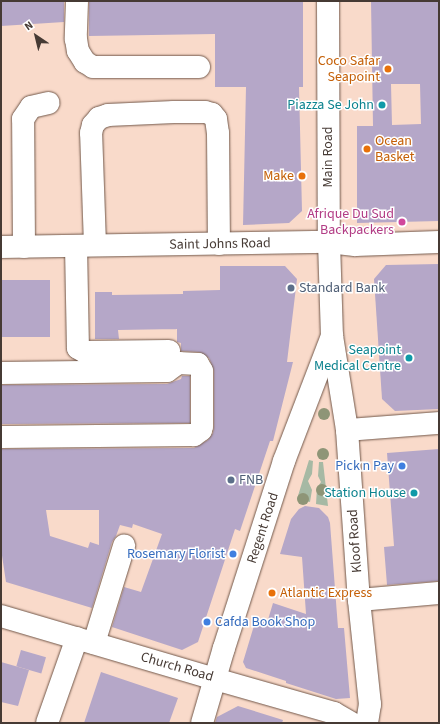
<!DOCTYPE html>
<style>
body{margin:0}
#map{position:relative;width:440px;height:724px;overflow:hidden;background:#f9daca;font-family:"Source Sans 3",sans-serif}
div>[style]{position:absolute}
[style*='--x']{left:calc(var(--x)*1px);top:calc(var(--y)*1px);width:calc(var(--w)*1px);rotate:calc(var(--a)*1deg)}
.green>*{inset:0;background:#a6b9a4}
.building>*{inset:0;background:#b5a7c8;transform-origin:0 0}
.roads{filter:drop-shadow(0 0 1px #72584a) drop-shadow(0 0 1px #72584a)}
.minor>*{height:22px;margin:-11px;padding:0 11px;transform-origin:11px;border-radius:11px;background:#fff}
.major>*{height:22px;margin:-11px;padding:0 11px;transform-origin:11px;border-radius:11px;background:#fff}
.trees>*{width:12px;height:12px;margin:-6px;border-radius:50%;background:#8e9577}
.dots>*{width:11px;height:11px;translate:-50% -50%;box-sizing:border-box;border:2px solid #fff;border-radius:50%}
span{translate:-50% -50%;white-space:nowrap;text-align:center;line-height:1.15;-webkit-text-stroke:3px #fff;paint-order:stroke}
.food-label{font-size:14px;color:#c56008}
.right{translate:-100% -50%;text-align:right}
.left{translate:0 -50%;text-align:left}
.culture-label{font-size:14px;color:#0d838f}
.street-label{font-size:14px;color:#463a34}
.hotel-label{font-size:14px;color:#b23c85}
.service-label{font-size:14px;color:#4e5e75}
.shop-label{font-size:14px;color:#366cbe}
.frame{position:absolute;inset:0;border:2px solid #463a34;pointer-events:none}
.north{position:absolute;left:16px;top:16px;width:40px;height:40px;-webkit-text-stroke:3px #fff;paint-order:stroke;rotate:325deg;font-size:11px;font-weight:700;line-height:16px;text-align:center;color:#463a34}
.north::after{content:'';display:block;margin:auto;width:14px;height:18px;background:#463a34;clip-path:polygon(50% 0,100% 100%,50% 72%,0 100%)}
</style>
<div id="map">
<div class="green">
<div style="clip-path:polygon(309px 460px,313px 461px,312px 474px,308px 481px,312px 490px,310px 502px,297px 499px)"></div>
<div style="clip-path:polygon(319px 462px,323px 462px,328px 506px,316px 504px,317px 488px,321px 482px,318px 476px)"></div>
</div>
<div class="building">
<div style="clip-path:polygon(1px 1px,64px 1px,64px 22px,1px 26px)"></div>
<div style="clip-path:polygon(89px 1px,303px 1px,303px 87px,299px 87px,302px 211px,289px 223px,243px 225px,246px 87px,215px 87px,215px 34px,89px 36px)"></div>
<div style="clip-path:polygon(evenodd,371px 1px,439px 1px,439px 221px,357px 223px,357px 126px,373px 126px,371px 1px,391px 84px,420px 84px,421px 124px,392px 125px,391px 84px)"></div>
<div style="clip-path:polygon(439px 264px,439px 409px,395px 411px,382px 399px,374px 279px,386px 265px)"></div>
<div style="clip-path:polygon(evenodd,220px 266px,285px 266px,297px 279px,287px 362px,293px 362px,273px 441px,270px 441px,240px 531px,235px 529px,198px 642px,182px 650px,112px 627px,124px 587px,141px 592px,162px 534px,133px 524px,132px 528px,120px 525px,116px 536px,112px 542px,92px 608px,6px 582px,1px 549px,1px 449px,194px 448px,208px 440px,213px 433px,214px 426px,214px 371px,209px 358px,199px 352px,181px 351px,181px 343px,177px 342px,177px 329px,118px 330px,119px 339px,95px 339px,95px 292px,112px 292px,112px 295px,183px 294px,183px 291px,220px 290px,220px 266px,46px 510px,99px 510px,99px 545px,90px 542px,88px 548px,50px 536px,46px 510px)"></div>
<div style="left:50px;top:280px;width:57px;height:49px;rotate:90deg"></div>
<div style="clip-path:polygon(182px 376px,190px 376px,190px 423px,1px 424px,1px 385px,167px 384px,181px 379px)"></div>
<div style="clip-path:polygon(439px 449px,439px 581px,387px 585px,384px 547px,394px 546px,387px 453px)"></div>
<div style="clip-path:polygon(305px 506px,319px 508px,328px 517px,330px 523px,338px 628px,344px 628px,350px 698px,336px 699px,286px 683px,286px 681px,246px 668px,243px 662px,256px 619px,267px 623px,273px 603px,306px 614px,302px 557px,280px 554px,291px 519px,299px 509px)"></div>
<div style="left:21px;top:650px;width:26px;height:17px;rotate:16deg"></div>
<div style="clip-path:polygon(1px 662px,29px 670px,18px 706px,1px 702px)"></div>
<div style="clip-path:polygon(101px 672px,178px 698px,169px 723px,84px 723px)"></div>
<div style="clip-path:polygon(238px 706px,283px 720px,282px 723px,215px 723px,217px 717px)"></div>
</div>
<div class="roads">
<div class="minor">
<div style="--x:77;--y:1;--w:38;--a:92"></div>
<div style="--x:76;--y:39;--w:12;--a:81"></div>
<div style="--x:78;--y:51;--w:13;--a:58"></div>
<div style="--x:85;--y:62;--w:9;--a:32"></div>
<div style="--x:93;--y:67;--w:106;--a:0"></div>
<div style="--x:95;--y:245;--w:112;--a:-92"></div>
<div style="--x:91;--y:133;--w:8;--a:-76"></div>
<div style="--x:93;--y:125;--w:9;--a:-49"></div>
<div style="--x:99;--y:118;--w:9;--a:-18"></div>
<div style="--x:108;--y:115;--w:66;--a:-2.6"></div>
<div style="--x:174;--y:112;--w:31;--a:0"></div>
<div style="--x:205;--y:112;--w:7;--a:16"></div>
<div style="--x:212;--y:114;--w:6;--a:51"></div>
<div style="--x:216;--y:119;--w:14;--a:82"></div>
<div style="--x:218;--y:133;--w:111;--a:89.5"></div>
<div style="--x:76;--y:246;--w:102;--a:88.9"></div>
<div style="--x:78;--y:348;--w:8;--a:30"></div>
<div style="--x:85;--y:352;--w:84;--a:-0.7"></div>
<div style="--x:1;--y:247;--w:328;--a:-0.9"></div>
<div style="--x:329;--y:242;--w:26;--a:7"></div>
<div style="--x:355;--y:245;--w:84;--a:-2"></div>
<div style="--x:24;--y:247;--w:128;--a:-90.4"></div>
<div style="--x:23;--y:119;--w:14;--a:-56"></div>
<div style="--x:31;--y:107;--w:18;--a:-13"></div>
<div style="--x:1;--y:373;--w:166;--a:-0.7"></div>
<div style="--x:167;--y:371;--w:14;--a:-36"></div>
<div style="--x:178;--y:363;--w:20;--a:3"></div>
<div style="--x:198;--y:364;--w:8;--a:60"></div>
<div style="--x:202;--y:371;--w:55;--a:90"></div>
<div style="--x:202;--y:426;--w:4;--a:104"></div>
<div style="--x:201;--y:430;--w:9;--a:144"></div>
<div style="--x:194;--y:435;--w:193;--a:179.4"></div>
<div style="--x:347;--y:430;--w:92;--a:-4.4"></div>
<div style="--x:359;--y:600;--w:80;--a:-5"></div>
<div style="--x:1;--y:616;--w:223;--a:16.4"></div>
<div style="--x:94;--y:643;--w:102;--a:-72.8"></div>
<div style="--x:47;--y:723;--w:90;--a:-70.6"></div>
</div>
<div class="major">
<div style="--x:328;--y:1;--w:241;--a:89.8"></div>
<div style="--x:329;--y:242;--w:94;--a:88.2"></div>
<div style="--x:332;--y:336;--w:95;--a:80.9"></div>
<div style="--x:347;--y:430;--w:170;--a:86"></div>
<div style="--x:359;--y:600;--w:105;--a:84"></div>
<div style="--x:370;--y:704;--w:19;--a:99"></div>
<div style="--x:215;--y:679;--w:124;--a:15.9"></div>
<div style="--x:334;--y:713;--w:20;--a:30"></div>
<div style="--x:202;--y:723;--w:78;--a:-73.7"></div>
<div style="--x:224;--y:648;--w:196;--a:-72.2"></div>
<div style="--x:284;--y:461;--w:134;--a:-69"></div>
</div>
</div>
<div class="trees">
<div style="left:324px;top:414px"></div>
<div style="left:323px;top:454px"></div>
<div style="left:322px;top:490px"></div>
<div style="left:303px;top:499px"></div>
</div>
<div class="dots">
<div style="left:388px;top:69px;background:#e8710a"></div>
<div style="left:382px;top:105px;background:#0f9aa8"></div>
<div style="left:367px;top:149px;background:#e8710a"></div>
<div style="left:302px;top:176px;background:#e8710a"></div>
<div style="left:402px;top:222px;background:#d1479c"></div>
<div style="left:291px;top:288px;background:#5c6f8a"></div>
<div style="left:409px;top:358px;background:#0f9aa8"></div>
<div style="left:402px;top:466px;background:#3f7fe0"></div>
<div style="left:231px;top:480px;background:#5c6f8a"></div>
<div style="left:414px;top:493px;background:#0f9aa8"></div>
<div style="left:233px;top:554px;background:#3f7fe0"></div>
<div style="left:272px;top:593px;background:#e8710a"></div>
<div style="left:207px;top:622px;background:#3f7fe0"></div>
</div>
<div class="food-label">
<span class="right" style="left:380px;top:69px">Coco Safar<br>Seapoint</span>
<span class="left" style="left:375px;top:149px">Ocean<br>Basket</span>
<span class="right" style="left:294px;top:176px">Make</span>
<span class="left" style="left:280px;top:593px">Atlantic Express</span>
</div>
<div class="culture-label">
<span class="right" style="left:374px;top:105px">Piazza Se John</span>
<span class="right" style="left:401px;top:358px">Seapoint<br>Medical Centre</span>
<span class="right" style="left:406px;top:493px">Station House</span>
</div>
<div class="street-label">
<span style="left:328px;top:157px;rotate:-90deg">Main Road</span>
<span style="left:220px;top:244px;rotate:-1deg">Saint Johns Road</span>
<span style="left:263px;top:528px;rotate:-72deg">Regent Road</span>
<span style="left:355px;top:541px;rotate:-94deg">Kloof Road</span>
<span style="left:177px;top:667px;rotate:16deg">Church Road</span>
</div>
<div class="hotel-label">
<span class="right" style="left:394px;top:222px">Afrique Du Sud<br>Backpackers</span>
</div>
<div class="service-label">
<span class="left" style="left:299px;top:288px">Standard Bank</span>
<span class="left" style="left:239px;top:480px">FNB</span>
</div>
<div class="shop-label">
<span class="right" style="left:394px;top:466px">Pick n Pay</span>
<span class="right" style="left:225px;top:554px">Rosemary Florist</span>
<span class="left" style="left:215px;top:622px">Cafda Book Shop</span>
</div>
<div class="frame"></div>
<div class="north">N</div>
</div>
